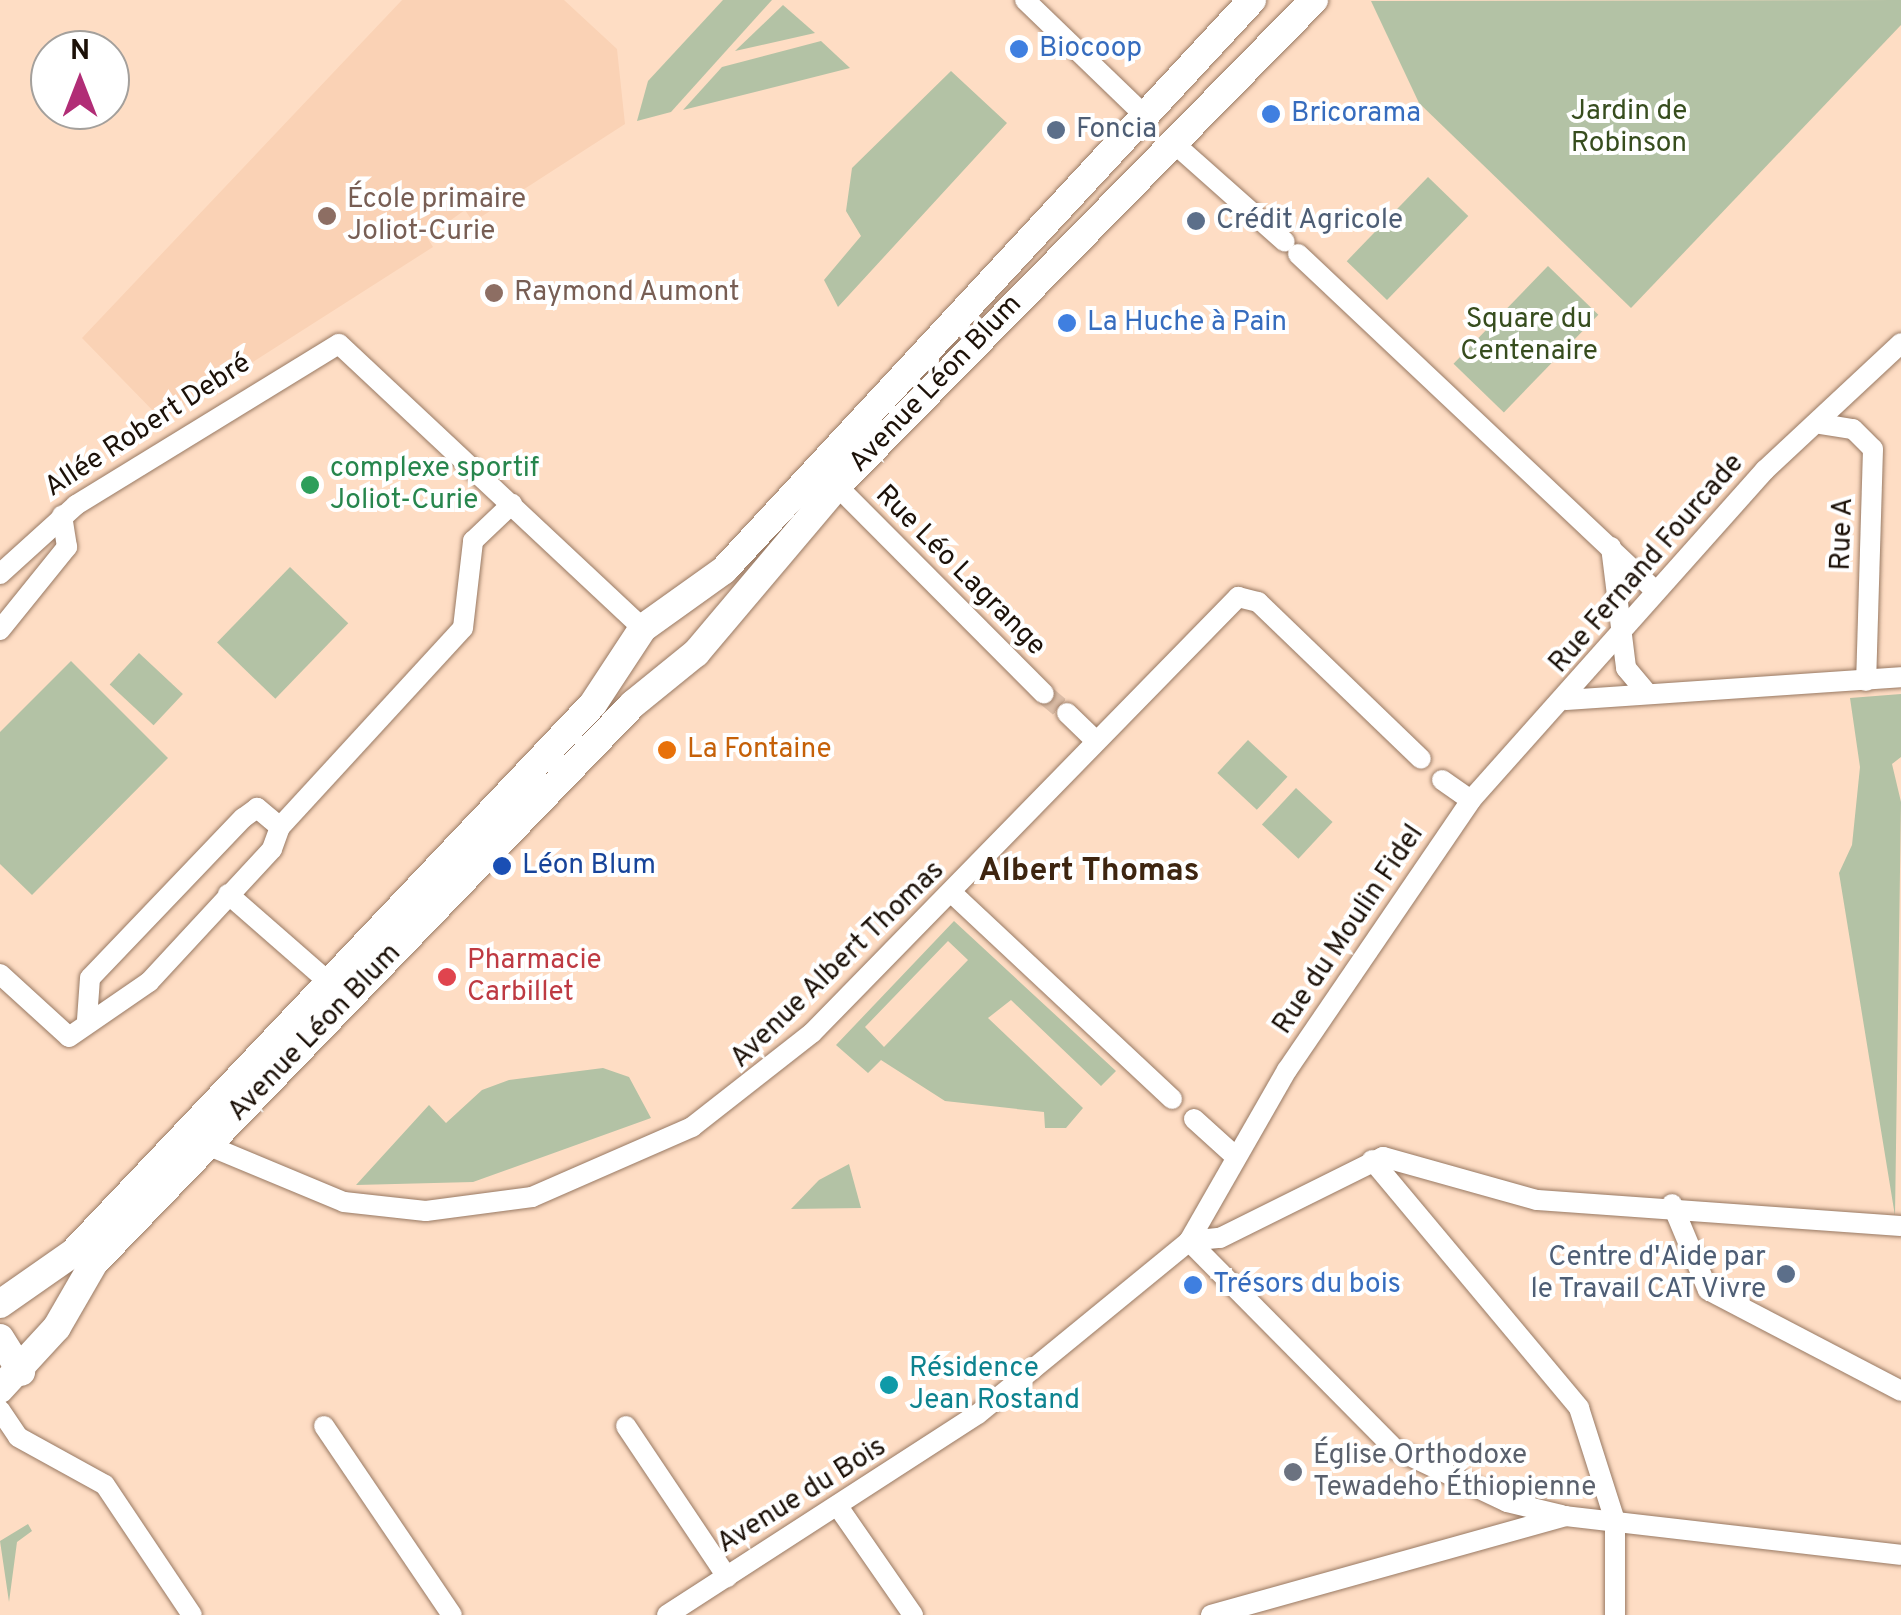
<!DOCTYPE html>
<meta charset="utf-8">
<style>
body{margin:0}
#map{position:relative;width:1901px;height:1615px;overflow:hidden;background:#feddc4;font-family:Overpass,sans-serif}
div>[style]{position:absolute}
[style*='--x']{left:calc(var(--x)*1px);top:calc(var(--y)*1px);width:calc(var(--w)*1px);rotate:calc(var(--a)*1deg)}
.built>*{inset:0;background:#fad2b5}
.green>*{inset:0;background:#b3c2a5;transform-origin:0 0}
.street-tunnel>*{height:20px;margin-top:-10px;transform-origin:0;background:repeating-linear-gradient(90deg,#dcbea8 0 20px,transparent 0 30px)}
.roads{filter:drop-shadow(0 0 2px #987963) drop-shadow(0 0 2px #987963)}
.street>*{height:20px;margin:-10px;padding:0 10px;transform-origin:10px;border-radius:10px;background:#fff}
.secondary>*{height:28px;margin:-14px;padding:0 14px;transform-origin:14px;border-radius:14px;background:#fff}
.dots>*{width:28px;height:28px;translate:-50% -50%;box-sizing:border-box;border:5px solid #fff;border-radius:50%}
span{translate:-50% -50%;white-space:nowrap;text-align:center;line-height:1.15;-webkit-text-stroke:8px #fff;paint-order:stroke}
.shop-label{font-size:28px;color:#366cbe}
.left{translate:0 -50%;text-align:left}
.park-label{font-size:28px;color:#374d1e}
.service-label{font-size:28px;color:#4e5e75}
.right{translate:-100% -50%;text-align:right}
.education-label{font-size:28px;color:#785e54}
.street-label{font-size:28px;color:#1c1108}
.leisure-label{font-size:28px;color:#27864d}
.food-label{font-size:28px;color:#c56008}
.transit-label{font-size:28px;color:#164399}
.health-label{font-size:28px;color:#be3a42}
.culture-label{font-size:28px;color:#0d838f}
.worship-label{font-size:28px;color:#5b616d}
.quarter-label{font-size:32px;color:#3e2510;font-weight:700}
.north{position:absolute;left:30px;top:30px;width:100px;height:100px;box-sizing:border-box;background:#fff;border:2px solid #a4a09c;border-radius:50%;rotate:0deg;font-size:28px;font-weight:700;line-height:40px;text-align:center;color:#1c1108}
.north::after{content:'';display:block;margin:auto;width:35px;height:45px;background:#b12d76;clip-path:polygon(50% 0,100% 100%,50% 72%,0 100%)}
</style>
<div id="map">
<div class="built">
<div style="clip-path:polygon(402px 0,564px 0,617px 49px,625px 124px,473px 222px,465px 210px,427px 237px,433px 247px,162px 420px,82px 338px)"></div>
</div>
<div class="green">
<div style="clip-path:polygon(723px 0,772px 0,671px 112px,637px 121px,648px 81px)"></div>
<div style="clip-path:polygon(1901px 0,1901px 25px,1631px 308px,1419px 103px,1371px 1px)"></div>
<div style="clip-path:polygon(783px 5px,815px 33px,735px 51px)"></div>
<div style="clip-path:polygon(821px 41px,850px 68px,683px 110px,722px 67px)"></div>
<div style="clip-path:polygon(951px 71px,1007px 123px,838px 307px,824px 280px,861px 236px,846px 211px,852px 168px)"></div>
<div style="left:1428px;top:177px;width:56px;height:117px;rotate:44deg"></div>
<div style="left:1548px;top:266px;width:70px;height:136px;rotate:44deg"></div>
<div style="left:290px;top:567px;width:81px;height:105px;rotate:44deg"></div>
<div style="left:139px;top:653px;width:60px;height:43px;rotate:43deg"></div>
<div style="clip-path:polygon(71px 661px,168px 758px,32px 895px,0 864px,0 732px)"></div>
<div style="clip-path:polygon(1901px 694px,1901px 757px,1892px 764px,1901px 802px,1895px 1216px,1839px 873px,1852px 845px,1860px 767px,1850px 698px)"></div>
<div style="left:1248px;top:740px;width:54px;height:45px;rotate:43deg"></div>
<div style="left:1296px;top:788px;width:50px;height:50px;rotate:43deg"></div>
<div style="clip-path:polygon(evenodd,954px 921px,1116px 1071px,1101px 1086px,1011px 1000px,988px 1018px,1083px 1108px,1066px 1128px,1045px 1128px,1044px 1112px,945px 1101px,881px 1060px,868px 1073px,836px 1045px,954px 921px,948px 941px,968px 960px,884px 1047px,865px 1027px,948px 941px)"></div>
<div style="clip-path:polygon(603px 1068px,629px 1077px,651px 1118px,473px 1182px,356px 1185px,429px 1105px,446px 1123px,482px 1090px,509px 1080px)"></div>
<div style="clip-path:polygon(849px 1164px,861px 1208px,791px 1209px,819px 1180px)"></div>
<div style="clip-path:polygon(28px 1524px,32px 1531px,17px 1542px,9px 1602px,0 1541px)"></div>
</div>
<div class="street-tunnel">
<div style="--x:1044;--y:694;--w:30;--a:40"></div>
</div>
<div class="roads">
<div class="street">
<div style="--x:1025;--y:0;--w:165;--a:44"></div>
<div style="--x:1177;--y:146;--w:144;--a:41.6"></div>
<div style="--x:1298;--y:254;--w:490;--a:43.3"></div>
<div style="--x:1821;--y:424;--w:32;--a:9"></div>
<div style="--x:1853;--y:429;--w:28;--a:45"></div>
<div style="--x:1873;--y:449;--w:232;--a:91.7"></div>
<div style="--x:837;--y:486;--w:293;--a:45.1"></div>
<div style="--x:1611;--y:547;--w:122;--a:82.9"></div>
<div style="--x:1626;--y:668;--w:33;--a:50"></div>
<div style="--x:0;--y:574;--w:103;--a:-42.2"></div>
<div style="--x:76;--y:505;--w:308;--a:-31.5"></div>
<div style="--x:339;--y:344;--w:416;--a:43.1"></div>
<div style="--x:0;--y:630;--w:107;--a:-51.1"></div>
<div style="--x:67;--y:547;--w:32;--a:-99"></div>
<div style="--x:1565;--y:700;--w:337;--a:-3.9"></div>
<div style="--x:1067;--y:713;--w:40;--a:44"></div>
<div style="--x:1442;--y:780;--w:35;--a:35"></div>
<div style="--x:280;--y:827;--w:270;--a:-47.4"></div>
<div style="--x:463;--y:628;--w:88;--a:-83.4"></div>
<div style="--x:473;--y:541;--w:54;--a:-43.5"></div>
<div style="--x:228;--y:894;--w:129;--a:41.2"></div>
<div style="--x:953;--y:894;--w:300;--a:43.1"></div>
<div style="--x:0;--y:974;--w:93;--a:42.4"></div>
<div style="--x:69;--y:1037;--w:97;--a:-34.5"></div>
<div style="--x:149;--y:982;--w:181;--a:-47.2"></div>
<div style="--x:272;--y:849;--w:23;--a:-70"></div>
<div style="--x:280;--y:827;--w:30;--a:-140"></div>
<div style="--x:257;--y:808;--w:17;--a:144"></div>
<div style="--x:243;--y:818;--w:221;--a:133.7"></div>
<div style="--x:90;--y:978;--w:42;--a:94.1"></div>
<div style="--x:1194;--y:1119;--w:57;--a:42.1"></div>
<div style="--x:207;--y:1145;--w:148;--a:22.6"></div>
<div style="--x:344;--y:1202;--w:82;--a:6.3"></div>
<div style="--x:426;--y:1211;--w:107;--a:-7.5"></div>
<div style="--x:532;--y:1197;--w:175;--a:-23.6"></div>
<div style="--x:692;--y:1127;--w:152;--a:-38.1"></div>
<div style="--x:812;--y:1033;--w:610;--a:-45.66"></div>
<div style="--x:1238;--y:597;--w:21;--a:14"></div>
<div style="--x:1258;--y:602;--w:226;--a:43.9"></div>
<div style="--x:1372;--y:1160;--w:323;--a:50.1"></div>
<div style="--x:1579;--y:1408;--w:119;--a:72.3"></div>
<div style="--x:1615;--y:1521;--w:94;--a:90"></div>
<div style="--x:1672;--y:1204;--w:93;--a:67.3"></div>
<div style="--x:1708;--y:1290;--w:218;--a:27.6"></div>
<div style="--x:1189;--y:1241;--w:31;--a:-6"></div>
<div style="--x:1220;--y:1238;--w:182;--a:-26.4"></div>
<div style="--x:1383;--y:1157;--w:160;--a:15.6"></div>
<div style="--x:1537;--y:1200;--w:365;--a:4.1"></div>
<div style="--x:1189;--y:1241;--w:293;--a:45.3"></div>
<div style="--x:1395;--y:1449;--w:124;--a:25.3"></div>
<div style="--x:1507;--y:1502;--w:56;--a:13.5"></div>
<div style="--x:0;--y:1410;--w:32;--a:56"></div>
<div style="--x:18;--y:1437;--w:99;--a:28.9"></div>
<div style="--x:105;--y:1485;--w:156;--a:56.2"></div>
<div style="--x:324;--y:1426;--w:228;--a:55.9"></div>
<div style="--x:626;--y:1426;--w:182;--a:56.2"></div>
<div style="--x:839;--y:1508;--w:130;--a:55.3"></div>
<div style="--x:667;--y:1615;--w:370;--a:-32.9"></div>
<div style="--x:978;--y:1414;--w:273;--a:-39.3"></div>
<div style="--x:1189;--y:1241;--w:197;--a:-60.2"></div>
<div style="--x:1287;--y:1070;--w:327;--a:-55.7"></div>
<div style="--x:1471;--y:800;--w:442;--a:-48.3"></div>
<div style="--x:1765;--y:470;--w:186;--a:-43"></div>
<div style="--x:1211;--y:1615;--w:368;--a:-15.6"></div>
<div style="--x:1565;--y:1516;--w:338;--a:6.6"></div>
</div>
<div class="secondary">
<div style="--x:0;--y:1304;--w:89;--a:-34.9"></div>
<div style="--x:73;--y:1253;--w:756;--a:-46.55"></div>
<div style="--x:593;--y:704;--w:91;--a:-56.7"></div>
<div style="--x:643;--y:628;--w:100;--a:-35.6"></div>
<div style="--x:724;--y:570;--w:777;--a:-47.19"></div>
<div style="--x:0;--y:1338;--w:40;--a:58"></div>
<div style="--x:0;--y:1389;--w:84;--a:-47.4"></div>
<div style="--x:57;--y:1327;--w:74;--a:-60"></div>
<div style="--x:94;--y:1263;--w:777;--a:-46.04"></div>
<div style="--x:633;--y:704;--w:81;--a:-39"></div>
<div style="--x:696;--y:653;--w:219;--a:-49.8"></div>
<div style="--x:837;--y:486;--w:681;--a:-45.54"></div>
</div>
</div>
<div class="dots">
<div style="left:1019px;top:49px;background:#3f7fe0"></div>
<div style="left:1271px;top:114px;background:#3f7fe0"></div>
<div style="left:1056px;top:130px;background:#5c6f8a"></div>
<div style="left:327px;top:216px;background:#8d6e63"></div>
<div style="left:1196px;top:221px;background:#5c6f8a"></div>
<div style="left:494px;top:293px;background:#8d6e63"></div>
<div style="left:1067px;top:323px;background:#3f7fe0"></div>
<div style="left:310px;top:485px;background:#2e9e5b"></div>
<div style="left:667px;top:750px;background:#e8710a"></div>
<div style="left:502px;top:866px;background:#1a4fb4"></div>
<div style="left:447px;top:977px;background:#e0444e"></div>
<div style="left:1786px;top:1274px;background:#5c6f8a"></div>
<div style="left:1193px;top:1285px;background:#3f7fe0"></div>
<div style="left:889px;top:1385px;background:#0f9aa8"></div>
<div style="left:1293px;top:1472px;background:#6b7280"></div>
</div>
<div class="shop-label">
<span class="left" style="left:1039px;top:49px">Biocoop</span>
<span class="left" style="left:1291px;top:114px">Bricorama</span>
<span class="left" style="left:1087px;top:323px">La Huche à Pain</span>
<span class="left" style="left:1213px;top:1285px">Trésors du bois</span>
</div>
<div class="park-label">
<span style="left:1629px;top:128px">Jardin de<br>Robinson</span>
<span style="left:1529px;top:336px">Square du<br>Centenaire</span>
</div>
<div class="service-label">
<span class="left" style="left:1076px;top:130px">Foncia</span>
<span class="left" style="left:1216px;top:221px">Crédit Agricole</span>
<span class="right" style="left:1766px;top:1274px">Centre d'Aide par<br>le Travail CAT Vivre</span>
</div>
<div class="education-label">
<span class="left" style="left:347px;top:216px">École primaire<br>Joliot-Curie</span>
<span class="left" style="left:514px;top:293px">Raymond Aumont</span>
</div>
<div class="street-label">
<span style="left:936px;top:384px;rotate:-46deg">Avenue Léon Blum</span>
<span style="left:148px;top:426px;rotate:-33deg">Allée Robert Debré</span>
<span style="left:1843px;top:534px;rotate:-88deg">Rue A</span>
<span style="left:1647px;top:564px;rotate:-49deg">Rue Fernand Fourcade</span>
<span style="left:960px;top:571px;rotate:45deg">Rue Léo Lagrange</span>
<span style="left:1349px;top:930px;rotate:-56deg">Rue du Moulin Fidel</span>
<span style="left:838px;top:965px;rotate:-44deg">Avenue Albert Thomas</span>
<span style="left:315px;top:1033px;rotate:-46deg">Avenue Léon Blum</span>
<span style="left:802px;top:1496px;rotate:-32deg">Avenue du Bois</span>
</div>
<div class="leisure-label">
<span class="left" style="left:330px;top:485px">complexe sportif<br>Joliot-Curie</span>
</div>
<div class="food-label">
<span class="left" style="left:687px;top:750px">La Fontaine</span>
</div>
<div class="transit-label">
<span class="left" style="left:522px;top:866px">Léon Blum</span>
</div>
<div class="health-label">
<span class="left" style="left:467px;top:977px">Pharmacie<br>Carbillet</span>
</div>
<div class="culture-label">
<span class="left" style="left:909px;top:1385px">Résidence<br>Jean Rostand</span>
</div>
<div class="worship-label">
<span class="left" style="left:1313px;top:1472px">Église Orthodoxe<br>Tewadeho Éthiopienne</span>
</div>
<div class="quarter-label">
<span style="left:1089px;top:872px">Albert Thomas</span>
</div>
<div class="north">N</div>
</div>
